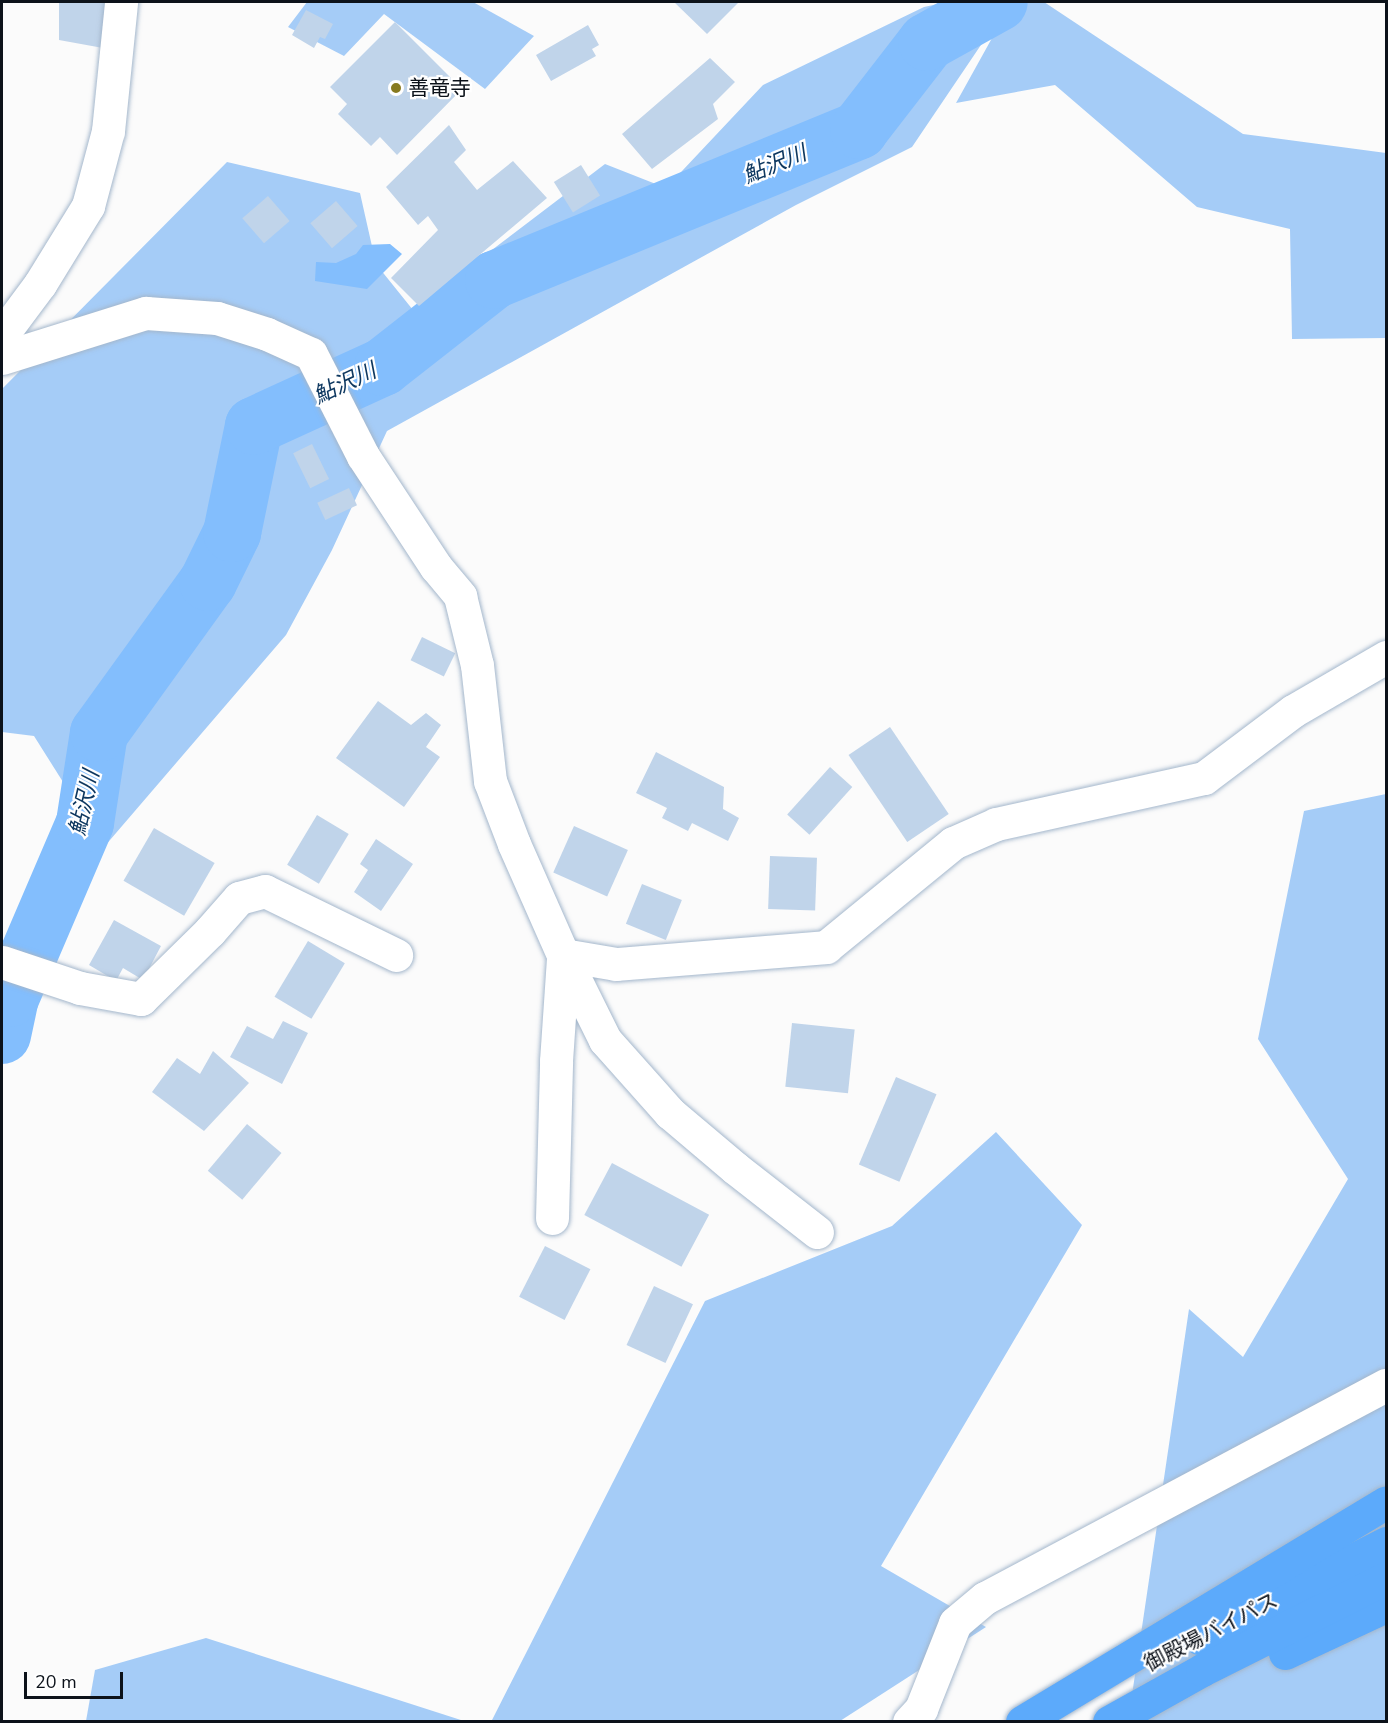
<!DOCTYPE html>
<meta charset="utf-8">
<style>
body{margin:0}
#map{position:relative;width:1388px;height:1723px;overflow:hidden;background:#fbfbfb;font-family:"Nunito Sans","Noto Sans JP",sans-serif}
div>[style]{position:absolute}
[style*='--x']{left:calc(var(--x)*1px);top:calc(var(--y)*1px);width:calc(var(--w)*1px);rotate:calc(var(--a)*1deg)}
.green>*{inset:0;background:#a5ccf7}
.water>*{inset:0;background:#83befd}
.river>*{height:58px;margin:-29px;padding:0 29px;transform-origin:29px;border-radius:29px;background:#83befd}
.building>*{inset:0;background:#c0d4ea;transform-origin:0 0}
.roads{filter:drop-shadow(0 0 2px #a4b7cc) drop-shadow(0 0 2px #a4b7cc)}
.minor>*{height:33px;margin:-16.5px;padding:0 16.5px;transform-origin:16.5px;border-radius:16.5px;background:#fff}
.highway>*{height:33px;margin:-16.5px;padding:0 16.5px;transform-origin:16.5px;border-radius:16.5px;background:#5caafb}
.dots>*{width:16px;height:16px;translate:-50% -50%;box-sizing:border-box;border:3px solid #fff;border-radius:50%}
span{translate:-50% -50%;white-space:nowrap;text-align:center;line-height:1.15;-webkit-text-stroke:4.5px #fff;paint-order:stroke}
.poi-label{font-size:21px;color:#0c121a}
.left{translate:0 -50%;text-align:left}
.street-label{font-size:21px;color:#0c121a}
.water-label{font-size:22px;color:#0e3860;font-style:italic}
.frame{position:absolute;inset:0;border:3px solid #0c121a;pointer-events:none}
.scale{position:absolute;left:24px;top:1672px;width:99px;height:27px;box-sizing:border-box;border:3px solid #0c121a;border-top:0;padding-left:8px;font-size:18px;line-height:21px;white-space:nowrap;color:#0c121a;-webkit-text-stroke:4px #fff;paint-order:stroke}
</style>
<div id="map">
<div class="green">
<div style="clip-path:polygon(307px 2px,473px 2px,534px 36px,485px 89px,384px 14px,344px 56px,288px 27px)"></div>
<div style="clip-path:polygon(947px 2px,1010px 2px,912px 147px,796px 205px,387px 431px,332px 550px,286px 635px,104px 847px,34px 736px,2px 732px,2px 389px,227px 162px,360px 193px,376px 264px,413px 310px,605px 164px,666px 188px,763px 85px,924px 7px)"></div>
<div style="clip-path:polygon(1012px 2px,1044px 2px,1243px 134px,1386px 153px,1386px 338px,1292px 339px,1290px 229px,1197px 207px,1055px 85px,956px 103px)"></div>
<div style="clip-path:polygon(1386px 794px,1386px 1721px,1128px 1722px,1189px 1309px,1243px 1357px,1348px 1179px,1258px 1039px,1304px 811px)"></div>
<div style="clip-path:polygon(996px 1132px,1082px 1225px,881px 1566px,986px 1627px,840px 1721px,491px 1722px,705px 1301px,892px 1226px)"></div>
<div style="clip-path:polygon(206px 1638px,464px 1721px,86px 1721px,95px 1670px)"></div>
</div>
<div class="water">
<div style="clip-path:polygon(390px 244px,402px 254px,367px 289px,315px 281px,316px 262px,336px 263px,356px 254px,363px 245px)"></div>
</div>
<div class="river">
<div style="--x:2;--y:1035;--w:38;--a:-78"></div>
<div style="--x:10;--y:998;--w:190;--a:-66.8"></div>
<div style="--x:85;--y:823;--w:91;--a:-81.2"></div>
<div style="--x:99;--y:733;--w:186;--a:-54.2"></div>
<div style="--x:208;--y:582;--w:55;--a:-63.9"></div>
<div style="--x:232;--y:533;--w:109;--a:-78.4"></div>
<div style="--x:254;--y:426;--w:142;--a:-24.6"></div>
<div style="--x:383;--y:367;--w:141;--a:-38.1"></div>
<div style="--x:494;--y:280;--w:395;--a:-22.3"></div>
<div style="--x:859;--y:130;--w:111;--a:-52.3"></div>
<div style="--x:927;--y:42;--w:82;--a:-29.1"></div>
</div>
<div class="building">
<div style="clip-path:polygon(59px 2px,108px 2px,103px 48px,59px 40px)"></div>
<div style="clip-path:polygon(674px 2px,739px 2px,707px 34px)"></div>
<div style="clip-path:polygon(306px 10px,333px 24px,325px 39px,320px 37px,314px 48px,292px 35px)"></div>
<div style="clip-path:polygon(395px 22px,462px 89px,397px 155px,380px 137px,371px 146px,338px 114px,347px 104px,330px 87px)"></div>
<div style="clip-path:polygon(588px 25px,599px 45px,592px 49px,596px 56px,551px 81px,536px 55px)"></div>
<div style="clip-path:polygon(710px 58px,735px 82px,713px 104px,718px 119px,652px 169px,622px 134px)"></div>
<div style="clip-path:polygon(449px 125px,466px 150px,454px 162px,477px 190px,513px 161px,547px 198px,419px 306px,391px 278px,438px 230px,428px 216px,418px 225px,386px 187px)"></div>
<div style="left:581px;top:165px;width:36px;height:32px;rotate:58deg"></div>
<div style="left:268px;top:196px;width:33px;height:34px;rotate:49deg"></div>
<div style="left:336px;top:201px;width:33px;height:34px;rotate:49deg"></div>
<div style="left:312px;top:444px;width:39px;height:21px;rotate:64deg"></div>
<div style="left:349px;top:488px;width:19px;height:35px;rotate:65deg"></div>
<div style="left:422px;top:637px;width:37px;height:26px;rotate:26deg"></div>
<div style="clip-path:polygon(378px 701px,411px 725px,426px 713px,441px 725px,426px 747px,440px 757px,404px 807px,336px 758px)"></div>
<div style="left:890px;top:727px;width:105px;height:50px;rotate:56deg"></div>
<div style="clip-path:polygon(656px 752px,724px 787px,723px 809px,739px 818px,728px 841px,692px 823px,688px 831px,662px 818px,667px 808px,636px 793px)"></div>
<div style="left:830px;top:767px;width:30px;height:64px;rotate:42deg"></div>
<div style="left:317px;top:815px;width:37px;height:58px;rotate:31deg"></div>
<div style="left:574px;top:826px;width:59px;height:51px;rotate:24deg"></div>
<div style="left:154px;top:828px;width:70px;height:61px;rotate:30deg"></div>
<div style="clip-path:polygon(376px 839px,413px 864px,381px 911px,354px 892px,368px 870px,360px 864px)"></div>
<div style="left:770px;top:856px;width:47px;height:53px;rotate:2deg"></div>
<div style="left:642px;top:884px;width:43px;height:43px;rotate:22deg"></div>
<div style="clip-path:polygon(114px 920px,161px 946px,143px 980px,123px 968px,116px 981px,89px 965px)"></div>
<div style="left:308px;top:941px;width:43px;height:65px;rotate:31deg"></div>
<div style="clip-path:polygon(283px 1021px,308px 1033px,282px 1084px,230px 1057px,247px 1026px,273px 1039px)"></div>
<div style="left:792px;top:1023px;width:63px;height:64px;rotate:6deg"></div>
<div style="clip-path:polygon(213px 1051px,249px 1083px,204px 1131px,152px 1092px,177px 1058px,200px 1074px)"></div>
<div style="left:896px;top:1077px;width:44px;height:95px;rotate:23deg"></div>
<div style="left:247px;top:1124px;width:45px;height:61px;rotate:40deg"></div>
<div style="left:612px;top:1163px;width:110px;height:59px;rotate:28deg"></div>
<div style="left:545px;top:1246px;width:51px;height:57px;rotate:27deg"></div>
<div style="left:654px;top:1286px;width:43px;height:65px;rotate:25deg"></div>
</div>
<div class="roads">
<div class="minor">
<div style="--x:2;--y:335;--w:64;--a:-53.3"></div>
<div style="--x:40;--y:284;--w:92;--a:-58.4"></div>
<div style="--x:88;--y:206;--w:78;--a:-75.1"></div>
<div style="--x:108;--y:131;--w:130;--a:-84.2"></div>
<div style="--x:2;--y:358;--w:151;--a:-17.4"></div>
<div style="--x:146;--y:313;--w:71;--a:4"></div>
<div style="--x:217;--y:318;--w:52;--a:17.7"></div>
<div style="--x:267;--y:334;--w:48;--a:24.4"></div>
<div style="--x:311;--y:354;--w:114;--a:63"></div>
<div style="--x:363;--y:456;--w:133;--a:56.7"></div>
<div style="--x:436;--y:567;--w:38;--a:50"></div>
<div style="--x:460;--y:596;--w:71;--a:76.2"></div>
<div style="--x:477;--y:665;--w:117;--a:83.6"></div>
<div style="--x:490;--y:781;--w:67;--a:69.1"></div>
<div style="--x:514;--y:844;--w:121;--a:66.2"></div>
<div style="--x:563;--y:955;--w:54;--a:9.6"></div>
<div style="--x:616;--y:964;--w:211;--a:-4.6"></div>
<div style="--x:826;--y:947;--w:164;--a:-39.3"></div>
<div style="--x:953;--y:843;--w:47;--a:-23.8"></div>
<div style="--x:996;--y:824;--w:213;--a:-12.5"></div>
<div style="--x:1204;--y:778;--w:111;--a:-37"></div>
<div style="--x:1293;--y:711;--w:108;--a:-30.1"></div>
<div style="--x:563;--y:955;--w:95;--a:63.7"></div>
<div style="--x:605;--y:1040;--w:98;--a:48.3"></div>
<div style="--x:670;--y:1113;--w:85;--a:40.2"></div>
<div style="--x:735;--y:1168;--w:104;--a:38"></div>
<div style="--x:2;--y:962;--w:82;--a:18.4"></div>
<div style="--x:80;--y:988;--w:62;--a:10.2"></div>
<div style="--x:141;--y:999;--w:97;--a:-44.6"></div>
<div style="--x:210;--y:931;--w:44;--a:-48.7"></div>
<div style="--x:239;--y:898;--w:27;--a:-15"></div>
<div style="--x:265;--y:891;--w:146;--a:26"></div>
<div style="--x:552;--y:1218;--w:157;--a:-88.5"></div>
<div style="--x:556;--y:1061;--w:104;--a:-86.1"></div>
<div style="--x:909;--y:1722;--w:18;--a:-47"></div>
<div style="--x:921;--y:1709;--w:92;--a:-68.4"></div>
<div style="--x:955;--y:1623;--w:39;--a:-40"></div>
<div style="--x:985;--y:1598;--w:454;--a:-28"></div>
</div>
<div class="highway">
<div style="--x:1199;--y:1638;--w:210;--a:-26.9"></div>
<div style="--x:1285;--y:1653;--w:111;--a:-25"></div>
<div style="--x:1022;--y:1722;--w:425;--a:-31.1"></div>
<div style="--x:1109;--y:1722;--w:107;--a:-29.2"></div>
<div style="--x:1202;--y:1670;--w:206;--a:-26.6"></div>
</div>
</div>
<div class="dots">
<div style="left:396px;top:88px;background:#877a1f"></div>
</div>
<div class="poi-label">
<span class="left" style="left:408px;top:88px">善竜寺</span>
</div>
<div class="street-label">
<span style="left:1211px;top:1632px;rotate:-27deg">御殿場バイパス</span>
</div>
<div class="water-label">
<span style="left:775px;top:165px;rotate:-22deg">鮎沢川</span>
<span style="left:345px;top:384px;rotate:-25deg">鮎沢川</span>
<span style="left:85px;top:803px;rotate:-77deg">鮎沢川</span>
</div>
<div class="frame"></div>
<div class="scale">20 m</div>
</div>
